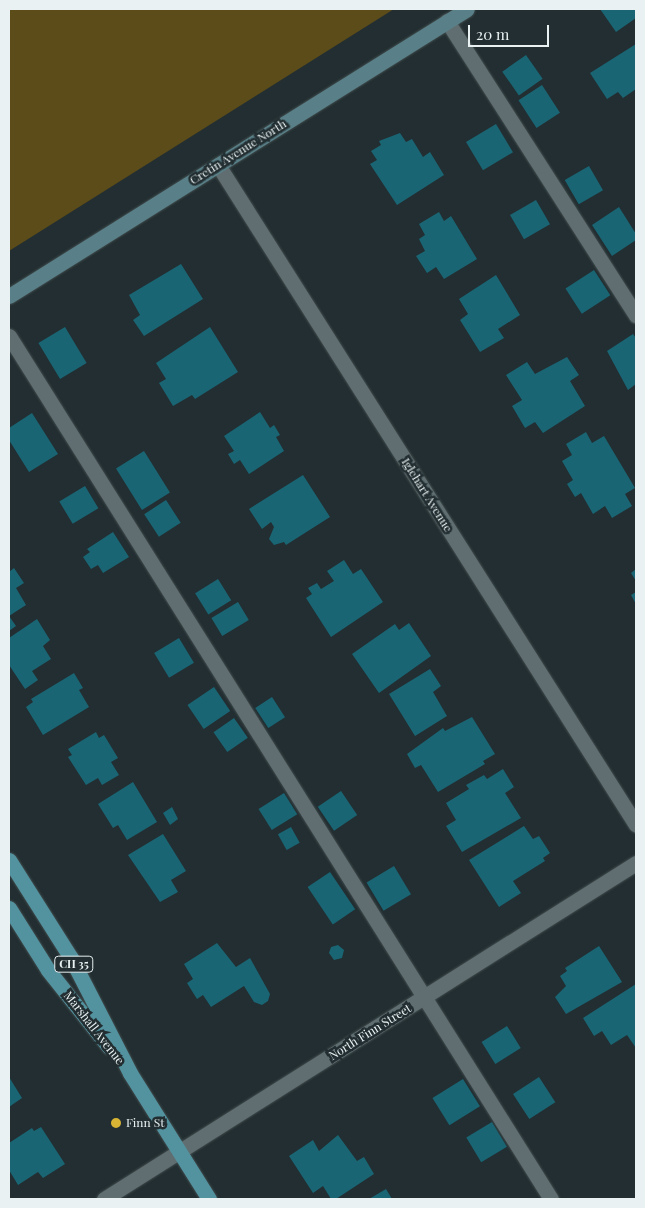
<!DOCTYPE html>
<style>
body{margin:0}
#map{position:relative;width:645px;height:1208px;overflow:hidden;background:#222e31;font-family:"Playfair Display",serif}
div>[style]{position:absolute}
[style*='--x']{left:calc(var(--x)*1px);top:calc(var(--y)*1px);width:calc(var(--w)*1px);rotate:calc(var(--a)*1deg)}
.green>*{inset:0;background:#5b4c19}
.building>*{inset:0;background:#1a6574;transform-origin:0 0}
.roads{filter:drop-shadow(0 0 1px #404b4d) drop-shadow(0 0 1px #404b4d)}
.service>*{height:15px;margin:-7.5px;padding:0 7.5px;transform-origin:7.5px;border-radius:7.5px;background:#606e71}
.minor>*{height:15px;margin:-7.5px;padding:0 7.5px;transform-origin:7.5px;border-radius:7.5px;background:#606e71}
.secondary>*{height:15px;margin:-7.5px;padding:0 7.5px;transform-origin:7.5px;border-radius:7.5px;background:#598088}
.primary>*{height:15px;margin:-7.5px;padding:0 7.5px;transform-origin:7.5px;border-radius:7.5px;background:#5393a0}
.dots>*{width:14px;height:14px;translate:-50% -50%;box-sizing:border-box;border:2px solid #222e31;border-radius:50%}
span{translate:-50% -50%;white-space:nowrap;text-align:center;line-height:1.15;-webkit-text-stroke:5px #222e31;paint-order:stroke}
.shield-label span{padding:1px 4px;background:#222e31;border:1px solid;border-radius:4px;-webkit-text-stroke-width:0}
.shield-label{font-size:11px;color:#e9f1f3;font-weight:700}
.street-label{font-size:12px;color:#e9f1f3}
.poi-label{font-size:12px;color:#e9f1f3}
.left{translate:0 -50%;text-align:left}
.frame{position:absolute;inset:0;border:10px solid #e9f1f3;pointer-events:none}
.scale{position:absolute;left:468px;top:25px;width:81px;height:22px;box-sizing:border-box;border:2px solid #e9f1f3;border-top:0;padding-left:6px;font-size:15px;line-height:18px;white-space:nowrap;color:#e9f1f3;-webkit-text-stroke:4px #222e31;paint-order:stroke}
</style>
<div id="map">
<div class="green">
<div style="clip-path:polygon(9px 9px,394px 9px,9px 251px)"></div>
</div>
<div class="building">
<div style="clip-path:polygon(600px 9px,636px 9px,636px 18px,616px 32px)"></div>
<div style="clip-path:polygon(636px 44px,636px 89px,623px 98px,618px 92px,607px 99px,590px 73px)"></div>
<div style="left:526px;top:55px;width:29px;height:29px;rotate:55deg"></div>
<div style="left:542px;top:85px;width:33px;height:28px;rotate:57deg"></div>
<div style="left:496px;top:124px;width:33px;height:35px;rotate:59deg"></div>
<div style="clip-path:polygon(400px 133px,406px 142px,412px 139px,423px 157px,430px 152px,444px 175px,397px 205px,370px 164px,377px 160px,371px 151px,381px 145px,379px 141px)"></div>
<div style="left:589px;top:166px;width:28px;height:28px;rotate:60deg"></div>
<div style="left:536px;top:200px;width:28px;height:30px;rotate:60deg"></div>
<div style="clip-path:polygon(619px 207px,636px 234px,636px 240px,612px 256px,592px 225px)"></div>
<div style="clip-path:polygon(439px 212px,444px 221px,451px 216px,477px 259px,444px 279px,436px 267px,427px 273px,416px 256px,425px 251px,419px 239px,425px 235px,419px 224px)"></div>
<div style="clip-path:polygon(181px 264px,203px 299px,144px 336px,133px 320px,140px 315px,129px 295px)"></div>
<div style="left:594px;top:270px;width:30px;height:34px;rotate:57deg"></div>
<div style="clip-path:polygon(496px 275px,520px 315px,498px 329px,504px 338px,480px 352px,460px 320px,468px 314px,459px 299px)"></div>
<div style="left:65px;top:327px;width:42px;height:31px;rotate:59deg"></div>
<div style="clip-path:polygon(210px 327px,238px 372px,195px 399px,192px 395px,173px 406px,159px 383px,166px 379px,156px 363px)"></div>
<div style="clip-path:polygon(633px 334px,636px 338px,636px 384px,628px 390px,607px 351px)"></div>
<div style="clip-path:polygon(567px 357px,579px 375px,570px 381px,585px 406px,543px 433px,535px 422px,525px 428px,512px 406px,522px 400px,506px 375px,527px 362px,535px 374px)"></div>
<div style="clip-path:polygon(260px 412px,270px 428px,274px 425px,280px 435px,276px 437px,284px 451px,249px 474px,240px 460px,234px 464px,228px 454px,234px 451px,224px 436px)"></div>
<div style="clip-path:polygon(32px 413px,58px 454px,29px 472px,9px 440px,9px 428px)"></div>
<div style="clip-path:polygon(586px 432px,592px 443px,604px 436px,635px 488px,625px 494px,632px 506px,612px 518px,605px 506px,593px 514px,581px 493px,575px 497px,567px 484px,573px 480px,562px 461px,572px 455px,566px 444px)"></div>
<div style="left:144px;top:451px;width:49px;height:33px;rotate:58deg"></div>
<div style="clip-path:polygon(303px 475px,330px 517px,286px 545px,284px 542px,274px 545px,269px 539px,274px 527px,271px 522px,262px 529px,249px 509px)"></div>
<div style="left:85px;top:486px;width:26px;height:30px;rotate:59deg"></div>
<div style="left:166px;top:500px;width:27px;height:26px;rotate:57deg"></div>
<div style="clip-path:polygon(113px 532px,129px 557px,103px 573px,98px 565px,91px 569px,83px 557px,90px 552px,87px 549px)"></div>
<div style="clip-path:polygon(344px 560px,353px 574px,361px 569px,383px 602px,331px 637px,306px 598px,312px 594px,308px 588px,317px 583px,321px 589px,334px 581px,327px 571px)"></div>
<div style="clip-path:polygon(14px 568px,24px 583px,16px 588px,26px 605px,9px 616px,16px 626px,9px 631px,9px 572px)"></div>
<div style="clip-path:polygon(636px 569px,636px 581px,631px 573px)"></div>
<div style="left:218px;top:579px;width:25px;height:27px;rotate:58deg"></div>
<div style="clip-path:polygon(636px 592px,636px 604px,631px 595px)"></div>
<div style="left:238px;top:602px;width:21px;height:31px;rotate:59deg"></div>
<div style="clip-path:polygon(37px 619px,50px 640px,43px 646px,51px 659px,32px 671px,38px 680px,25px 689px,9px 665px,9px 638px)"></div>
<div style="clip-path:polygon(409px 623px,431px 656px,379px 693px,352px 654px,395px 624px,399px 630px)"></div>
<div style="left:179px;top:638px;width:29px;height:29px;rotate:59deg"></div>
<div style="clip-path:polygon(430px 669px,441px 686px,433px 692px,447px 716px,415px 736px,389px 694px)"></div>
<div style="clip-path:polygon(74px 673px,83px 688px,79px 690px,89px 707px,43px 735px,26px 707px,33px 702px,31px 699px)"></div>
<div style="left:214px;top:687px;width:29px;height:32px;rotate:56deg"></div>
<div style="left:272px;top:697px;width:24px;height:20px;rotate:57deg"></div>
<div style="clip-path:polygon(472px 717px,495px 754px,483px 761px,485px 764px,438px 792px,421px 765px,415px 768px,407px 754px,443px 728px,445px 731px)"></div>
<div style="left:234px;top:718px;width:24px;height:25px;rotate:55deg"></div>
<div style="clip-path:polygon(96px 732px,99px 738px,104px 735px,118px 758px,111px 762px,119px 775px,102px 785px,98px 778px,86px 785px,68px 757px,72px 755px,68px 749px)"></div>
<div style="clip-path:polygon(503px 769px,514px 787px,505px 793px,521px 818px,462px 852px,446px 826px,456px 820px,446px 803px,469px 789px,466px 785px,484px 775px,487px 779px)"></div>
<div style="clip-path:polygon(133px 782px,157px 822px,127px 840px,118px 825px,113px 828px,98px 804px)"></div>
<div style="left:341px;top:791px;width:29px;height:28px;rotate:56deg"></div>
<div style="left:284px;top:793px;width:25px;height:30px;rotate:58deg"></div>
<div style="clip-path:polygon(172px 807px,178px 819px,170px 825px,163px 813px)"></div>
<div style="clip-path:polygon(524px 826px,533px 839px,539px 836px,550px 853px,543px 858px,545px 861px,513px 881px,521px 893px,499px 907px,469px 860px)"></div>
<div style="left:291px;top:827px;width:18px;height:15px;rotate:61deg"></div>
<div style="clip-path:polygon(163px 834px,186px 871px,171px 880px,178px 892px,160px 902px,128px 855px)"></div>
<div style="left:394px;top:866px;width:33px;height:32px;rotate:59deg"></div>
<div style="left:330px;top:872px;width:45px;height:27px;rotate:56deg"></div>
<div style="clip-path:polygon(217px 943px,236px 967px,250px 958px,270px 994px,268px 1001px,262px 1005px,254px 1002px,244px 986px,211px 1007px,203px 995px,197px 999px,187px 983px,193px 979px,184px 964px)"></div>
<div style="clip-path:polygon(338px 945px,344px 950px,342px 958px,334px 960px,329px 953px,331px 947px)"></div>
<div style="clip-path:polygon(599px 946px,622px 982px,566px 1014px,555px 997px,566px 986px,560px 976px,567px 971px,565px 968px)"></div>
<div style="clip-path:polygon(636px 984px,636px 1048px,627px 1035px,611px 1045px,602px 1031px,594px 1036px,583px 1018px)"></div>
<div style="left:507px;top:1026px;width:26px;height:30px;rotate:58deg"></div>
<div style="clip-path:polygon(9px 1077px,22px 1098px,9px 1107px)"></div>
<div style="left:539px;top:1077px;width:30px;height:31px;rotate:57deg"></div>
<div style="left:463px;top:1079px;width:32px;height:36px;rotate:58deg"></div>
<div style="left:492px;top:1122px;width:29px;height:30px;rotate:59deg"></div>
<div style="clip-path:polygon(41px 1127px,65px 1164px,43px 1178px,38px 1172px,18px 1185px,9px 1170px,9px 1143px,32px 1128px,34px 1131px)"></div>
<div style="clip-path:polygon(338px 1135px,357px 1161px,364px 1157px,374px 1174px,336px 1199px,331px 1199px,323px 1186px,313px 1193px,289px 1156px,313px 1140px,319px 1151px)"></div>
<div style="clip-path:polygon(386px 1189px,392px 1199px,369px 1199px)"></div>
</div>
<div class="roads">
<div class="service">
<div style="--x:447;--y:21;--w:350;--a:57.3"></div>
<div style="--x:9;--y:336;--w:1019;--a:57.87"></div>
</div>
<div class="minor">
<div style="--x:218;--y:165;--w:781;--a:57.65"></div>
<div style="--x:104;--y:1199;--w:629;--a:-32.28"></div>
</div>
<div class="secondary">
<div style="--x:9;--y:296;--w:540;--a:-32.07"></div>
</div>
<div class="primary">
<div style="--x:9;--y:860;--w:116;--a:57.7"></div>
<div style="--x:71;--y:958;--w:129;--a:62.8"></div>
<div style="--x:130;--y:1073;--w:149;--a:57.9"></div>
<div style="--x:9;--y:908;--w:73;--a:57.8"></div>
<div style="--x:48;--y:970;--w:98;--a:51.6"></div>
</div>
</div>
<div class="dots">
<div style="left:116px;top:1123px;background:#d8b434"></div>
</div>
<div class="shield-label">
<span style="left:74px;top:964px">CH 35</span>
</div>
<div class="street-label">
<span style="left:238px;top:152px;rotate:-32deg">Cretin Avenue North</span>
<span style="left:427px;top:495px;rotate:58deg">Iglehart Avenue</span>
<span style="left:94px;top:1028px;rotate:52deg">Marshall Avenue</span>
<span style="left:370px;top:1032px;rotate:-32deg">North Finn Street</span>
</div>
<div class="poi-label">
<span class="left" style="left:126px;top:1123px">Finn St</span>
</div>
<div class="frame"></div>
<div class="scale">20 m</div>
</div>
